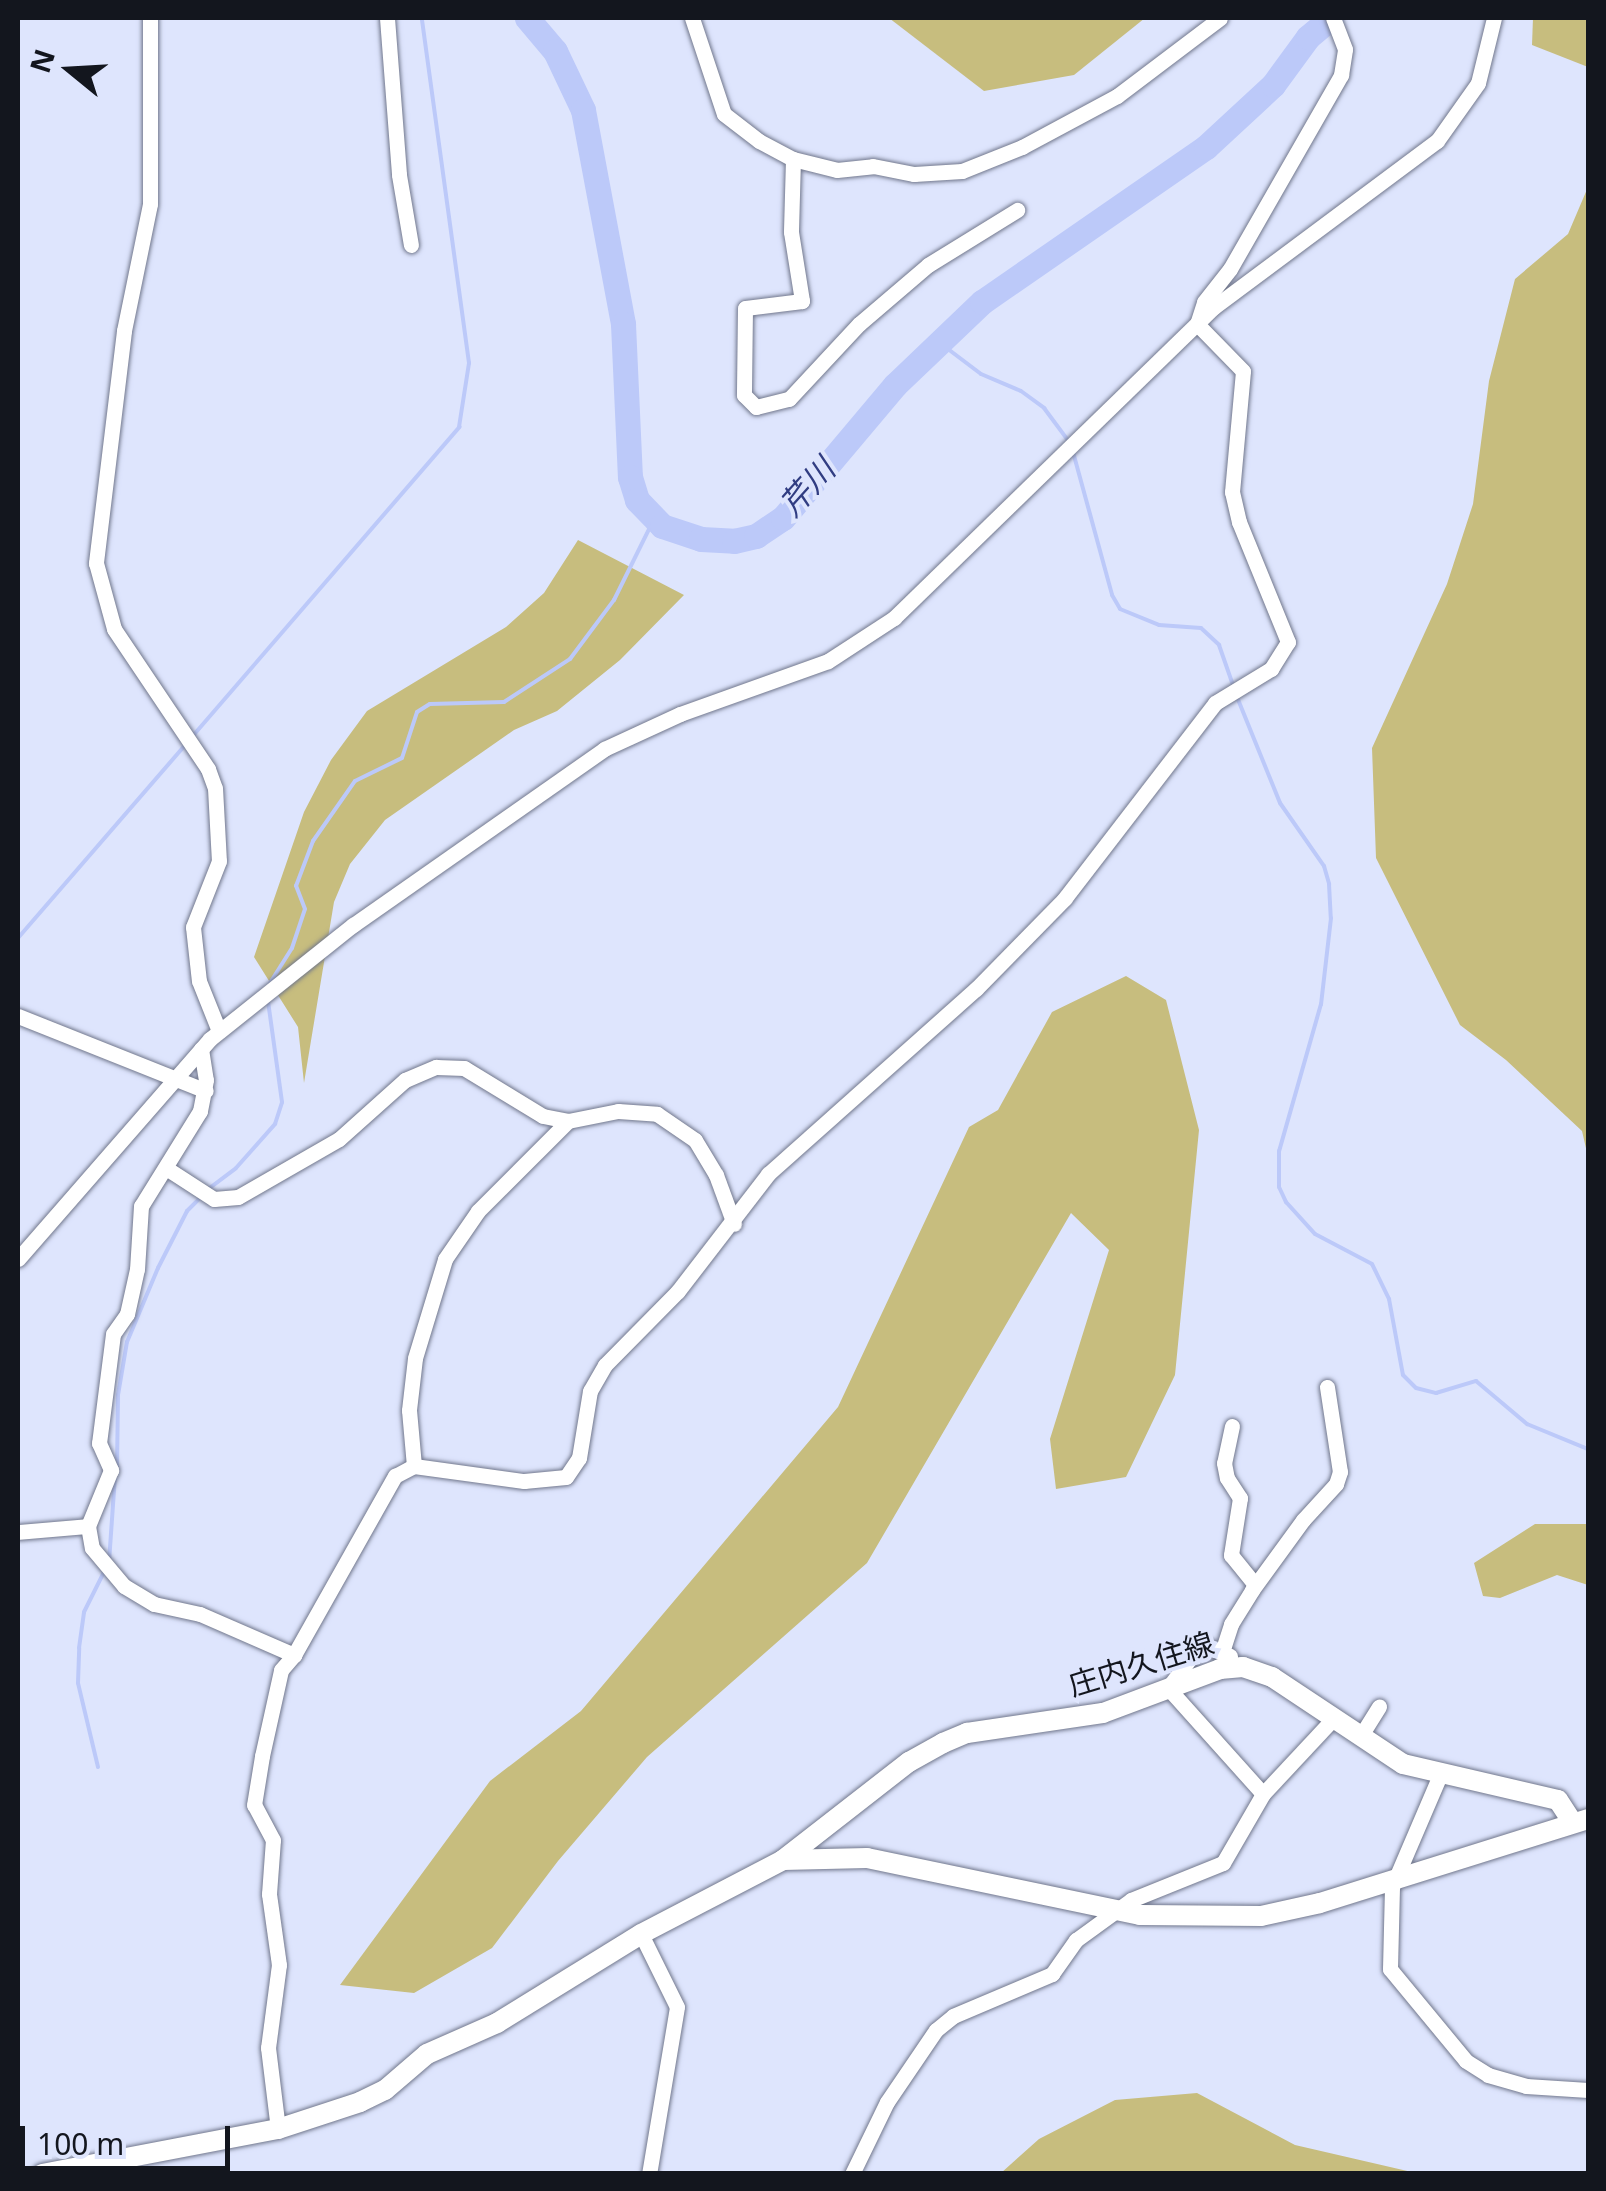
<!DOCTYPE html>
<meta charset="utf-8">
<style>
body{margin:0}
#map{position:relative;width:1606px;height:2191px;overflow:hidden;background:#dee5fd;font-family:"Noto Sans","Noto Sans JP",sans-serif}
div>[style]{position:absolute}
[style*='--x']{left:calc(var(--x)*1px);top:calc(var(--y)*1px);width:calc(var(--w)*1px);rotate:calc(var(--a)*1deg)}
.green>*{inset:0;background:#c7bd7e}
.stream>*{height:4px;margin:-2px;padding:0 2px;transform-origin:2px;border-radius:2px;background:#bcc9f9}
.river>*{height:25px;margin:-12.5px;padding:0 12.5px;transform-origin:12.5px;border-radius:12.5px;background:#bcc9f9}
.roads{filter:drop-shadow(0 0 2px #71778c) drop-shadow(0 0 2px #71778c)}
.minor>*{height:15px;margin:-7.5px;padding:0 7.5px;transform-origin:7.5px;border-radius:7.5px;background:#fff}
.major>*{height:20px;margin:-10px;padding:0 10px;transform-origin:10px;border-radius:10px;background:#fff}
span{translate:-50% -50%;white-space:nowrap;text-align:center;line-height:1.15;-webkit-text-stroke:8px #dee5fd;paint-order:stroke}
.street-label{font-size:30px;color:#13161e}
.water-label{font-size:32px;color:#313d82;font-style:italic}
.frame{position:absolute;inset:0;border:20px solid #13161e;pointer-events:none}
.north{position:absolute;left:20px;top:20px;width:100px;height:100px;-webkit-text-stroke:8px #dee5fd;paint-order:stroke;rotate:288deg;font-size:28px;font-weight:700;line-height:40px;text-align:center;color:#13161e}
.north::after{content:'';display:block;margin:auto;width:35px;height:45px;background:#13161e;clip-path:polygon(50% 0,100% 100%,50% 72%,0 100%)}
.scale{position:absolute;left:20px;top:2126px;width:210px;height:45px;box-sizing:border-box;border:5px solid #13161e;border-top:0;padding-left:12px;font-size:30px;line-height:35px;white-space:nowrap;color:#13161e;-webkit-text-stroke:8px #dee5fd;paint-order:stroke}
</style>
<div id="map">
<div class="green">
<div style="clip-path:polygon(889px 18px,1145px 18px,1074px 75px,984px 91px)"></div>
<div style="clip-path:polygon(1533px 18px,1588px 18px,1588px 67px,1532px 45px)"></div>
<div style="clip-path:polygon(1588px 187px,1588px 1157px,1582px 1131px,1506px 1060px,1460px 1025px,1376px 858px,1372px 748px,1447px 584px,1473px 504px,1489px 381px,1515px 279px,1568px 234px)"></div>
<div style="clip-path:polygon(578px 540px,684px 595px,620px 660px,557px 711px,514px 730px,385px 820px,350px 864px,334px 902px,304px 1083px,298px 1027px,254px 957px,304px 812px,331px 760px,367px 711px,506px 627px,544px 593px)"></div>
<div style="clip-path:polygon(1126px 976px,1166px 1000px,1199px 1130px,1175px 1375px,1126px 1477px,1056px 1489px,1050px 1439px,1109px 1250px,1071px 1213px,867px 1563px,647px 1757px,558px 1861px,492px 1948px,414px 1993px,340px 1985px,490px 1781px,581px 1711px,838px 1407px,969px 1127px,998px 1110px,1052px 1012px)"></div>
<div style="clip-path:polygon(1535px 1524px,1588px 1524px,1588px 1585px,1557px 1575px,1500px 1598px,1483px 1596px,1474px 1563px)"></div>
<div style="clip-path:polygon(1197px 2093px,1295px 2145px,1416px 2173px,1001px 2173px,1039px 2139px,1115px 2100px)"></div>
</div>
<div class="stream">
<div style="--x:940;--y:343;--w:51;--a:37.1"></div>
<div style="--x:981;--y:374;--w:43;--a:23"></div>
<div style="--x:1021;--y:391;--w:29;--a:36"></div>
<div style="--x:1044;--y:408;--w:44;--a:53.4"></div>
<div style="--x:1073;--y:452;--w:148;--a:74.7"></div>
<div style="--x:1112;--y:595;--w:16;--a:60"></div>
<div style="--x:1120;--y:609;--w:42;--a:22.3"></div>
<div style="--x:1159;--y:625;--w:42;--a:4.1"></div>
<div style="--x:1201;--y:628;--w:25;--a:43"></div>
<div style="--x:1219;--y:645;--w:46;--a:70.8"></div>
<div style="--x:1237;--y:697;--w:114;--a:67.9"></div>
<div style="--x:1280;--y:803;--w:77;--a:55.1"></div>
<div style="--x:1324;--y:866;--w:19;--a:74"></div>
<div style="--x:1329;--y:884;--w:34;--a:87"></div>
<div style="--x:1331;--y:918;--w:87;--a:96.6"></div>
<div style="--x:1321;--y:1004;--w:153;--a:105.9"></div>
<div style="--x:1279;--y:1151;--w:36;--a:90"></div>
<div style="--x:1279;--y:1187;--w:17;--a:65"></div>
<div style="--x:1286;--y:1202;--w:43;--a:47.8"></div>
<div style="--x:1315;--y:1234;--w:64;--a:27.8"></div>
<div style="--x:1372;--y:1264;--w:39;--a:64"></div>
<div style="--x:1389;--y:1299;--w:77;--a:79.6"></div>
<div style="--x:1403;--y:1375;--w:18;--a:45"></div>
<div style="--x:1416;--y:1388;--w:21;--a:14"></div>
<div style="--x:1436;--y:1393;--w:42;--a:-16.7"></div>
<div style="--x:1476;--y:1381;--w:67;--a:40.1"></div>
<div style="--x:1527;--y:1424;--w:66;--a:22.3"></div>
<div style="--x:191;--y:738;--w:411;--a:-49.2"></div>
<div style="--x:459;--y:427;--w:65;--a:-81.1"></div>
<div style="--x:469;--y:363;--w:348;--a:-97.8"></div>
<div style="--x:18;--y:938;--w:255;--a:-49.1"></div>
<div style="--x:270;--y:983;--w:41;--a:-57.8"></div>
<div style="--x:292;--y:948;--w:41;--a:-71.6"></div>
<div style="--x:305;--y:909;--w:25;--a:-111"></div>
<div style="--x:296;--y:886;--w:48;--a:-69.3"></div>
<div style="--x:313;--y:841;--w:73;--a:-55"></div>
<div style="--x:355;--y:781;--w:52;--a:-26.1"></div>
<div style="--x:402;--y:758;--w:48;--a:-71.9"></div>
<div style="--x:417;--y:712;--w:15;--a:-32"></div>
<div style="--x:430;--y:704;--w:74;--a:-1.5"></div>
<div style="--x:504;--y:702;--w:79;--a:-33.1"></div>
<div style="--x:570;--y:659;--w:74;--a:-53.3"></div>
<div style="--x:614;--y:600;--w:88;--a:-63.7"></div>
<div style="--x:207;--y:1190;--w:36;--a:-37"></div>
<div style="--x:236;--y:1168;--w:59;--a:-48.4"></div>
<div style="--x:275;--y:1124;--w:23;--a:-72"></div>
<div style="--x:282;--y:1102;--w:102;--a:-97.9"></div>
<div style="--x:117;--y:1468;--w:73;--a:-89.2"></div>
<div style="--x:118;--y:1395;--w:54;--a:-80.4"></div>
<div style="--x:127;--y:1342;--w:80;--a:-67.3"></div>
<div style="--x:158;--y:1268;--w:64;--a:-63"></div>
<div style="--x:187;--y:1211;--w:20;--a:-45"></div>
<div style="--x:109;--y:1562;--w:85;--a:-86"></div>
<div style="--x:98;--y:1767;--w:86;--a:-103.4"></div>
<div style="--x:78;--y:1683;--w:35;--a:-88"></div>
<div style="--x:79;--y:1648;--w:36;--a:-82"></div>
<div style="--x:84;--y:1612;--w:47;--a:-63.4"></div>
</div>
<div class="river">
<div style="--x:527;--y:18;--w:43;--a:49.7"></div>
<div style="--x:555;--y:51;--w:65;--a:64.6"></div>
<div style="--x:583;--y:110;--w:218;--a:79.4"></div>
<div style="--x:623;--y:324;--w:153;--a:87.4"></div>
<div style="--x:630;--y:477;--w:24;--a:73"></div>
<div style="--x:637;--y:500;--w:36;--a:46"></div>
<div style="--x:662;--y:526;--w:41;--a:18.4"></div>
<div style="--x:701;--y:539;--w:33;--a:3"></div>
<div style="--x:734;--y:541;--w:23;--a:-13"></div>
<div style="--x:756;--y:536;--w:32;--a:-34"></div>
<div style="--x:783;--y:518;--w:174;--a:-49.9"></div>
<div style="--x:895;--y:385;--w:120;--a:-43.7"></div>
<div style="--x:982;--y:302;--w:272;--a:-34.7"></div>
<div style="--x:1206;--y:147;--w:91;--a:-42.8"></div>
<div style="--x:1273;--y:85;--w:59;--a:-53.9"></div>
<div style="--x:1308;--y:37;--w:30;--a:-40"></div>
</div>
<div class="roads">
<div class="minor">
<div style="--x:150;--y:18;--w:186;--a:90"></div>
<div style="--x:150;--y:204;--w:130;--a:101.6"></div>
<div style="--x:124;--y:331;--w:234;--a:96.9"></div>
<div style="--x:96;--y:563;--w:68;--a:74.7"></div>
<div style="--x:114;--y:629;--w:169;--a:56.1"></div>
<div style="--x:208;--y:769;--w:20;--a:70"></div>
<div style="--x:215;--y:788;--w:73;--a:86.9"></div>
<div style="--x:219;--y:861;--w:71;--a:111.5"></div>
<div style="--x:193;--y:927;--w:54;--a:83.7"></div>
<div style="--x:199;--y:981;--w:54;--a:68.2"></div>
<div style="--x:387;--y:18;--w:157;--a:85.6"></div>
<div style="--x:399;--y:175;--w:71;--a:80.3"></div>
<div style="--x:692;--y:18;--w:101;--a:71.6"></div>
<div style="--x:724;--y:114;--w:44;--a:37.6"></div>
<div style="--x:759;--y:141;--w:38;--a:28"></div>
<div style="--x:793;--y:159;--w:45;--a:14"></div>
<div style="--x:837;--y:170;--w:36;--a:-6"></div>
<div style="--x:873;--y:166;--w:42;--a:11"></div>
<div style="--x:914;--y:174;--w:48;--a:-3.6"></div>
<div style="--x:962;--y:171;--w:65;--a:-21.8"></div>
<div style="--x:1022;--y:147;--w:108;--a:-28.2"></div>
<div style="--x:1117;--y:96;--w:129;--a:-37.1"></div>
<div style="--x:793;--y:159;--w:73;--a:91.6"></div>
<div style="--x:791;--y:232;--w:70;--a:80.9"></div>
<div style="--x:802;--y:301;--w:57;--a:173"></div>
<div style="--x:745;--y:308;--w:87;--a:90.7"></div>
<div style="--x:744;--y:395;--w:17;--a:45"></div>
<div style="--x:756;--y:407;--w:34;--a:-14"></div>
<div style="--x:789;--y:399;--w:103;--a:-47"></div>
<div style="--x:859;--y:324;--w:91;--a:-40.5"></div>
<div style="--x:928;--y:265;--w:105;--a:-31.7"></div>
<div style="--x:18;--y:1016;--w:202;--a:21.7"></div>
<div style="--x:201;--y:1049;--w:31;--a:81"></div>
<div style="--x:206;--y:1080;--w:32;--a:101"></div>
<div style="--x:200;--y:1111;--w:112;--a:121.8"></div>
<div style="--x:141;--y:1206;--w:63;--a:93.6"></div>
<div style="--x:137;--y:1269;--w:46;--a:102.5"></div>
<div style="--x:127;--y:1314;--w:24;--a:125"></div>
<div style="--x:113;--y:1334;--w:110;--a:97.3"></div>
<div style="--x:99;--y:1443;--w:30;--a:66"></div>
<div style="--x:111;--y:1470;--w:61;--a:112.3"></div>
<div style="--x:88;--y:1526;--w:22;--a:80"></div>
<div style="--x:92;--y:1548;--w:50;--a:49.9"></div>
<div style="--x:124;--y:1586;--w:35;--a:31"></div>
<div style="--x:154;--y:1604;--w:47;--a:12.3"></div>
<div style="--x:200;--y:1614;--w:103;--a:23.6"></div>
<div style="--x:166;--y:1168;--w:57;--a:32.9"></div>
<div style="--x:214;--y:1199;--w:24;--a:-5"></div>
<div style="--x:238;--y:1197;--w:116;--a:-29.9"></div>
<div style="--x:339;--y:1139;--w:89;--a:-41.8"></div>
<div style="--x:405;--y:1080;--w:34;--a:-23"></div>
<div style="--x:436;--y:1067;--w:28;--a:2"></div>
<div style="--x:464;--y:1068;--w:92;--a:31.3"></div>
<div style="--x:543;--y:1116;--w:25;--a:11"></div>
<div style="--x:568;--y:1121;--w:51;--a:-11.3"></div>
<div style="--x:618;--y:1111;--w:39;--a:4"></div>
<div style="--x:657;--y:1114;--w:46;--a:34.4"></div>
<div style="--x:695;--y:1140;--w:41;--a:59"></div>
<div style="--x:716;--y:1175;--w:52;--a:69.8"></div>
<div style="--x:18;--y:1259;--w:292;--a:-48.9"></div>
<div style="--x:210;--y:1039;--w:183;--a:-38.6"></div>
<div style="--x:353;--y:925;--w:307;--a:-35"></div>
<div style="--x:604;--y:749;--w:84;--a:-24.7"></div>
<div style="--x:680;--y:714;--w:157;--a:-19.7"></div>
<div style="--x:828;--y:661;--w:79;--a:-33.1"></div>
<div style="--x:894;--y:618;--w:446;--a:-44.2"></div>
<div style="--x:1214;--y:307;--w:278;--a:-36.7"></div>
<div style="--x:1437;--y:141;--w:71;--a:-54.7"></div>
<div style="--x:1478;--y:83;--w:67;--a:-76.2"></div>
<div style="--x:1232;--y:1426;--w:38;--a:102"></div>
<div style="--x:1224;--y:1463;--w:15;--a:79"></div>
<div style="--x:1227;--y:1478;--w:24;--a:57"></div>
<div style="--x:1240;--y:1498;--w:58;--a:99"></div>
<div style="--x:1231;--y:1555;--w:38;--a:51"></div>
<div style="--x:414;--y:1466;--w:56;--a:-95.1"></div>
<div style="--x:409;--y:1410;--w:52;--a:-83.4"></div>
<div style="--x:415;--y:1358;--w:103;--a:-73.1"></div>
<div style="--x:445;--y:1259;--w:58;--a:-55.5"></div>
<div style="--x:478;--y:1211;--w:127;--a:-45"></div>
<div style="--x:18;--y:1532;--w:70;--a:-4.9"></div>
<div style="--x:1223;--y:1649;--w:26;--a:-72"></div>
<div style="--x:1231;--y:1624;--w:40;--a:-58"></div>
<div style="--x:1252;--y:1590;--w:87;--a:-53.9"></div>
<div style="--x:1303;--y:1520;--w:49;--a:-47.5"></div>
<div style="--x:1336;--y:1484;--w:13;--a:-72"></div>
<div style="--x:1340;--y:1472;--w:86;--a:-98.7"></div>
<div style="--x:1230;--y:1656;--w:23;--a:-157"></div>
<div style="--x:1209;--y:1647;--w:16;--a:158"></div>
<div style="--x:1194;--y:1653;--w:44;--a:126.6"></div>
<div style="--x:1168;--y:1688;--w:142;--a:48.1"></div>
<div style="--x:1360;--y:1737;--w:36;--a:-58"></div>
<div style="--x:1440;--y:1775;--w:122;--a:113.2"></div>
<div style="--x:1392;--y:1887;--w:82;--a:91.4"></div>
<div style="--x:1390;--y:1969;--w:119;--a:50.4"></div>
<div style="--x:1466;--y:2061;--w:26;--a:32"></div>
<div style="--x:1488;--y:2075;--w:40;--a:16"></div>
<div style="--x:1526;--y:2086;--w:62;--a:3.7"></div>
<div style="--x:641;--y:1934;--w:81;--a:63.7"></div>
<div style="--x:677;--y:2007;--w:169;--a:99.5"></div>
<div style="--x:278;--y:2129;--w:82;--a:-97"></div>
<div style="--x:268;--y:2048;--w:84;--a:-82.5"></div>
<div style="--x:279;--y:1965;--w:72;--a:-98"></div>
<div style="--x:269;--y:1894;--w:54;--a:-85.8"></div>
<div style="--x:273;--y:1840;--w:40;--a:-118"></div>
<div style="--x:254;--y:1805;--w:50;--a:-80.7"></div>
<div style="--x:262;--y:1756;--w:88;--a:-77.5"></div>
<div style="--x:281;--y:1670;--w:20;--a:-49"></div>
<div style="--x:294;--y:1655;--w:206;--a:-60.6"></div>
<div style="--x:395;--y:1476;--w:21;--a:-28"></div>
<div style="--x:414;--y:1466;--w:111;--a:7.8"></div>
<div style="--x:524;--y:1481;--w:42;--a:-5.4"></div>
<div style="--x:566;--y:1477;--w:23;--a:-56"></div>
<div style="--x:579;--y:1458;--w:68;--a:-80.7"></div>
<div style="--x:590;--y:1391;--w:30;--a:-60"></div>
<div style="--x:605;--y:1365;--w:104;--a:-45.4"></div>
<div style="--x:678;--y:1291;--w:148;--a:-52.4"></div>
<div style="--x:768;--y:1174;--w:278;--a:-41.7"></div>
<div style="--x:976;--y:989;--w:127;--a:-45.6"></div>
<div style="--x:1065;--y:898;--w:246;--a:-52.4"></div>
<div style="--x:1215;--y:703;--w:66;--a:-31.3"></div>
<div style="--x:1271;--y:669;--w:32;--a:-58"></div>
<div style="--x:1288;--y:642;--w:130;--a:-112.2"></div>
<div style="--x:1239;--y:522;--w:31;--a:-103"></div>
<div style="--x:1232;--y:492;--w:121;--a:-84.8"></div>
<div style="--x:1243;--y:371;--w:66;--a:-134.4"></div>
<div style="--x:1197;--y:324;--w:23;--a:-72"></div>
<div style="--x:1204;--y:302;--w:42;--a:-51.8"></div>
<div style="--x:1230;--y:269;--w:224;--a:-60.2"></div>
<div style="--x:1341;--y:75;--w:26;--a:-81"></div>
<div style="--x:1345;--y:49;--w:33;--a:-111"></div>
<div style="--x:852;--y:2174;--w:80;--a:-64.1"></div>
<div style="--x:887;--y:2102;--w:87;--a:-55.8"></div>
<div style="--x:936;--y:2030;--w:22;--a:-39"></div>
<div style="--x:953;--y:2016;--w:108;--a:-23"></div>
<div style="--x:1052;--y:1974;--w:42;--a:-54.8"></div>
<div style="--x:1076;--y:1940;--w:68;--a:-36"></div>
<div style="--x:1131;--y:1900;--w:99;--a:-21.9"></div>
<div style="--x:1223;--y:1863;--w:80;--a:-59.9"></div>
<div style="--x:1263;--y:1794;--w:101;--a:-47"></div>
</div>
<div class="major">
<div style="--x:783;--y:1860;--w:160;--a:-37.9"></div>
<div style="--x:909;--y:1762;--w:39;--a:-29"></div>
<div style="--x:943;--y:1743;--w:26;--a:-23"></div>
<div style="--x:967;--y:1733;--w:137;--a:-8.4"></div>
<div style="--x:1103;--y:1713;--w:125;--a:-20.6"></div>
<div style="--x:1220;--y:1669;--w:23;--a:-5"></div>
<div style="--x:1243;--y:1667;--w:31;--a:19"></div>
<div style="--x:1272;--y:1677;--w:157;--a:33.6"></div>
<div style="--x:1403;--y:1764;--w:159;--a:13.1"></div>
<div style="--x:1558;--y:1800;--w:27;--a:57"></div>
<div style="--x:42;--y:2174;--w:240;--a:-10.8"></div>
<div style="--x:278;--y:2129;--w:86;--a:-18.2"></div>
<div style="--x:360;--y:2102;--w:28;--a:-26"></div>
<div style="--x:385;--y:2090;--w:55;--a:-40.6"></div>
<div style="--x:427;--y:2054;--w:77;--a:-23.9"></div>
<div style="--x:497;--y:2023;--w:169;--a:-31.7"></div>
<div style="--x:641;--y:1934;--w:160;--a:-27.5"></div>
<div style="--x:783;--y:1860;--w:84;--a:-1.4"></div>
<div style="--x:867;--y:1858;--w:279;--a:11.8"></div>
<div style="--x:1140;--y:1915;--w:121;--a:0.5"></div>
<div style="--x:1261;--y:1916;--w:60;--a:-12.4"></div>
<div style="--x:1320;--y:1903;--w:281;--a:-17.4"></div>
</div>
</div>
<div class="street-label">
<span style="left:1141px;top:1664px;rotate:-17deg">庄内久住線</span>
</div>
<div class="water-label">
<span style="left:807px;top:487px;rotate:-48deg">芹川</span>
</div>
<div class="frame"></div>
<div class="north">N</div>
<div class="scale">100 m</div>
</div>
